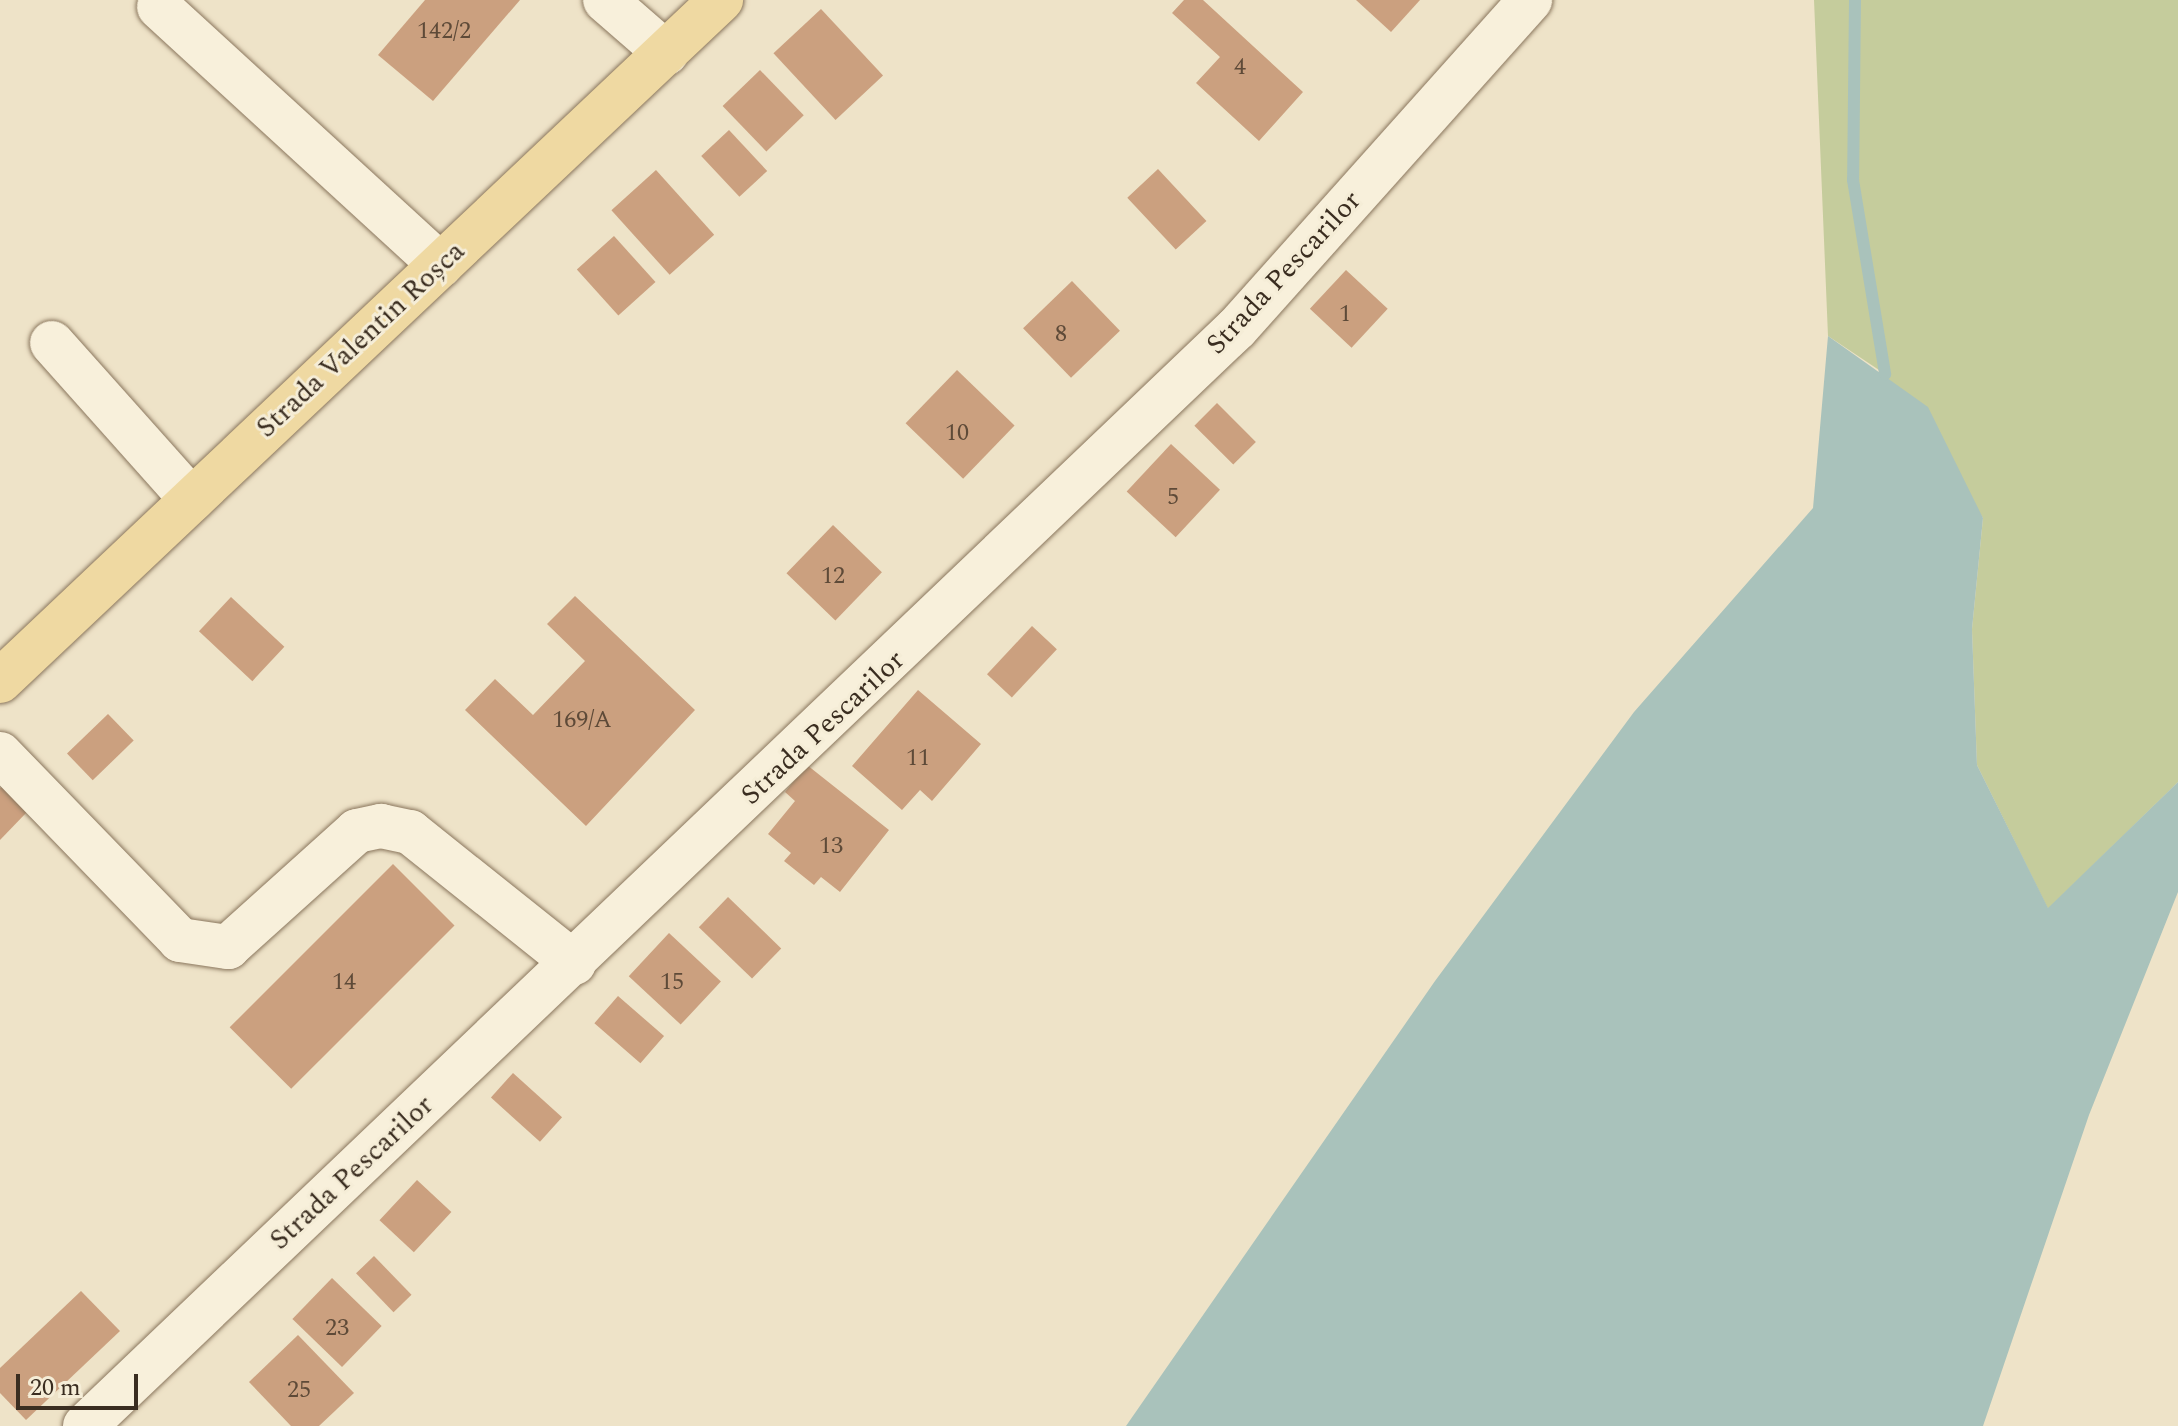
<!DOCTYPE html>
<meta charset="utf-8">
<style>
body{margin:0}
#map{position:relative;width:2178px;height:1426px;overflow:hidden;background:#eee3c8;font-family:Spectral,serif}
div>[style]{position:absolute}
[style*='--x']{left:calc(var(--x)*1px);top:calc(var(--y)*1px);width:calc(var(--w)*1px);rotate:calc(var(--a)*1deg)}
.green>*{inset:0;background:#c5cc9c}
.water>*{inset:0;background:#a9c2bb}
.stream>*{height:12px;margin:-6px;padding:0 6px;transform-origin:6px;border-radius:6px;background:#a9c2bb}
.building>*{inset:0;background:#cba07f;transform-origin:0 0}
.roads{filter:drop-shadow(0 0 2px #8a765d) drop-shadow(0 0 2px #8a765d)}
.minor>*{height:44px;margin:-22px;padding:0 22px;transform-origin:22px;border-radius:22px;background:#f8f0db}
.major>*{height:44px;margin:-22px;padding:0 22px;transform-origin:22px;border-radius:22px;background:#efd9a2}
span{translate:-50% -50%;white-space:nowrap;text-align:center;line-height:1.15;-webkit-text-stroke:6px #f5edd7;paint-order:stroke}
.number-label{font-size:24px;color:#5e4a38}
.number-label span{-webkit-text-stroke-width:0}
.street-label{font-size:28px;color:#3a2d20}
.scale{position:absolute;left:16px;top:1374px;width:122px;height:36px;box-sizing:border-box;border:4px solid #3a2d20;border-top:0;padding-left:10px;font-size:24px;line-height:28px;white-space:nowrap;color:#3a2d20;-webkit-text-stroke:6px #f5edd7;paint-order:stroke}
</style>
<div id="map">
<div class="green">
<div style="clip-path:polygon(1814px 0,2178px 0,2178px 782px,2048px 909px,1977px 765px,1972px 629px,1983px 518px,1885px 374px,1828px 336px)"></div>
</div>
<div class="water">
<div style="clip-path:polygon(1828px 336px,1928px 407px,1983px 518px,1972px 629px,1977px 765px,2048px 908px,2178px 782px,2178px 892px,2089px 1115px,1983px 1426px,1126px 1426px,1435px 981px,1634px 712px,1813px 508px)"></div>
</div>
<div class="stream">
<div style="--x:1855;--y:0;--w:180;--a:90.6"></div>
<div style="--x:1853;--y:180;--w:197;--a:80.6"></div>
</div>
<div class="building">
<div style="clip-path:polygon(425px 0,520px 0,433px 101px,378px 55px)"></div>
<div style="clip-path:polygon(1184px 0,1203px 0,1303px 92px,1259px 141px,1196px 83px,1220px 57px,1172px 13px)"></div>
<div style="clip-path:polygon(1356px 0,1420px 0,1391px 32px)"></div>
<div style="left:821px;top:9px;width:91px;height:65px;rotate:47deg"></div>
<div style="left:760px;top:70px;width:63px;height:52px;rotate:46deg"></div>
<div style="left:729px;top:130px;width:56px;height:38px;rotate:47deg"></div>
<div style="left:1158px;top:169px;width:71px;height:42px;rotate:47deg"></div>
<div style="left:656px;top:170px;width:87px;height:60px;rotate:48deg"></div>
<div style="left:614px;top:236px;width:62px;height:50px;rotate:48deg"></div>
<div style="left:1346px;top:270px;width:57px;height:53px;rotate:43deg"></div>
<div style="left:1072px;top:281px;width:69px;height:68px;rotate:46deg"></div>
<div style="left:957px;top:370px;width:80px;height:74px;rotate:44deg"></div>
<div style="left:1217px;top:403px;width:55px;height:32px;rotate:45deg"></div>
<div style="left:1171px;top:444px;width:67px;height:65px;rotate:43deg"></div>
<div style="left:833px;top:525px;width:68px;height:67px;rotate:44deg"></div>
<div style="clip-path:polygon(575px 596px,695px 710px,586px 826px,465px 710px,495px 679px,533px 715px,585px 661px,547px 624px)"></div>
<div style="left:231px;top:597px;width:73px;height:47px;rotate:43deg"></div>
<div style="left:1032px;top:626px;width:34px;height:66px;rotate:43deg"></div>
<div style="clip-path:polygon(918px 690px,981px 744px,932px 801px,920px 790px,902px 810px,852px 766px)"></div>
<div style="left:108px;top:714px;width:37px;height:57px;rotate:46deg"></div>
<div style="clip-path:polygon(807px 765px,889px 830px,840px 892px,821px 877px,814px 885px,784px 861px,791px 853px,768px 834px,795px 801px,785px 792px)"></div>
<div style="clip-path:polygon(2px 787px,27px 812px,0 840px,0 788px)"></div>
<div style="left:393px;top:864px;width:87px;height:231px;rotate:45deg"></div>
<div style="left:728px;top:897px;width:74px;height:42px;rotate:44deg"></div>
<div style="left:669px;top:933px;width:71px;height:59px;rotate:43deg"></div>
<div style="left:618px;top:996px;width:61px;height:36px;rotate:41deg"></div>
<div style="left:513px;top:1073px;width:66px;height:33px;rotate:42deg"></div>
<div style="left:417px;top:1180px;width:47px;height:55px;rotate:43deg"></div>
<div style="left:374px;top:1256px;width:54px;height:25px;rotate:46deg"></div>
<div style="left:332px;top:1278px;width:69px;height:57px;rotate:44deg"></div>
<div style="clip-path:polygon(81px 1291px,120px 1331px,26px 1420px,0 1393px,0 1368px)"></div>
<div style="clip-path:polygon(298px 1335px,354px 1393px,319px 1426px,291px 1426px,249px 1382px)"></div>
</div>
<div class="roads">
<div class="minor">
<div style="--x:605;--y:0;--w:81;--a:41"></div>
<div style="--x:159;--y:7;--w:382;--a:42.5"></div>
<div style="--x:52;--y:343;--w:210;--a:48.3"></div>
<div style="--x:0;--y:754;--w:259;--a:45.9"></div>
<div style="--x:180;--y:940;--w:49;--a:8.3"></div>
<div style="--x:228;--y:947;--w:173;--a:-42"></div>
<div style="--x:357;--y:831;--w:25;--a:-12"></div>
<div style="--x:381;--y:826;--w:30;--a:12"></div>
<div style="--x:410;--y:832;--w:210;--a:38.6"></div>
<div style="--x:85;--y:1426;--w:1591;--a:-43.63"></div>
<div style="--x:1237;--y:328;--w:440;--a:-48.2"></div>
</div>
<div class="major">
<div style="--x:0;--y:681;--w:992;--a:-43.37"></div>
</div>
</div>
<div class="number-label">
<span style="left:444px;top:32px">142/2</span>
<span style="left:1240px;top:68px">4</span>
<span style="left:1345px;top:315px">1</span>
<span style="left:1061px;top:335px">8</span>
<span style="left:957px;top:434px">10</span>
<span style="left:1173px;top:498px">5</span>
<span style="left:833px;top:577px">12</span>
<span style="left:582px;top:721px">169/A</span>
<span style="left:918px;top:759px">11</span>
<span style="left:831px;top:847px">13</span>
<span style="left:344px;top:983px">14</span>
<span style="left:672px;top:983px">15</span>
<span style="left:337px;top:1329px">23</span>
<span style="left:299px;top:1391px">25</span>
</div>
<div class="street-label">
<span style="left:1284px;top:273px;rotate:-47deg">Strada Pescarilor</span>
<span style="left:361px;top:340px;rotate:-43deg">Strada Valentin Roșca</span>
<span style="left:823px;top:728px;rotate:-43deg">Strada Pescarilor</span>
<span style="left:352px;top:1173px;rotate:-43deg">Strada Pescarilor</span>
</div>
<div class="scale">20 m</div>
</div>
